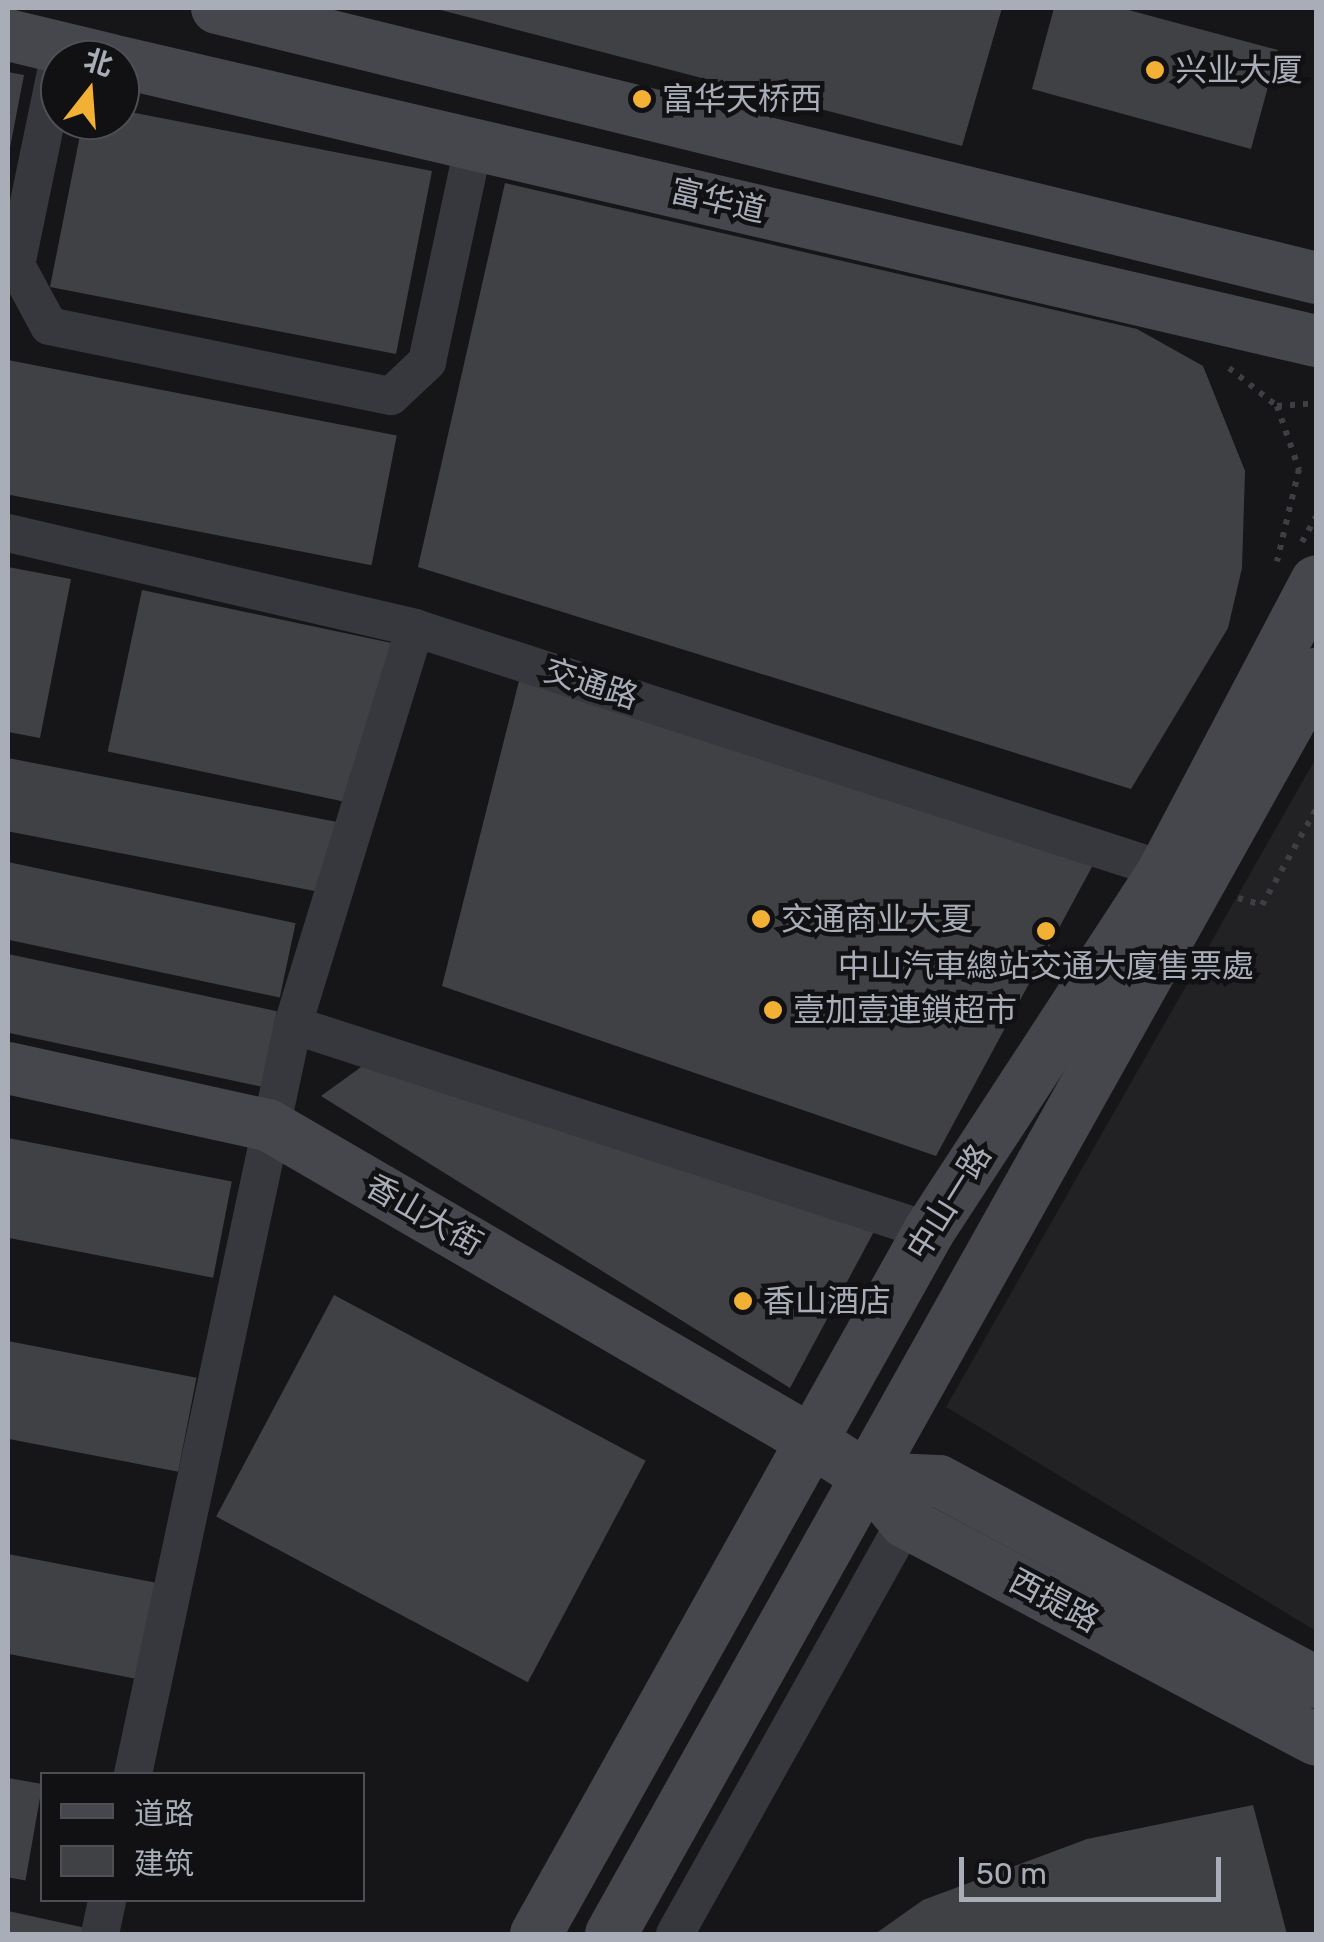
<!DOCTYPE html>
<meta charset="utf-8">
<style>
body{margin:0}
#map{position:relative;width:1324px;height:1942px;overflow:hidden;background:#161618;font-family:Rubik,"Noto Sans SC",sans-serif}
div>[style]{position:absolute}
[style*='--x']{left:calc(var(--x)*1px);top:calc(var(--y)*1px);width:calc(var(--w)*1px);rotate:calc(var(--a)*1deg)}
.built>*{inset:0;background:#222225}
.building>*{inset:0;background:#404145;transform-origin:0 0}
.path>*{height:6px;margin-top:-3px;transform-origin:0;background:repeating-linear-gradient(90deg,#3d3f44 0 5px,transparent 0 13px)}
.street>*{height:38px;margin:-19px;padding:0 19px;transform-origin:19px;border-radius:19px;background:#37383d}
.secondary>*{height:52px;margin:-26px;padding:0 26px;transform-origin:26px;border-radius:26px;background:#45474d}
.dots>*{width:28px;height:28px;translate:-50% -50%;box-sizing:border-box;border:5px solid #111113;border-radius:50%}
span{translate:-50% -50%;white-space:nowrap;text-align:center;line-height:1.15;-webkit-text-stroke:9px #111113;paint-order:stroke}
.poi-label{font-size:32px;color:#a8adb8}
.left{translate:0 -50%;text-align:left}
.street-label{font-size:32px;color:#a8adb8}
.frame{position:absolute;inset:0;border:10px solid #a8adb8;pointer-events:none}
.legend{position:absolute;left:40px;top:1772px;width:325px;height:130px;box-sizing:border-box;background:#111113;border:2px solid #4d4f55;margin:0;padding:12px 18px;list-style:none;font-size:30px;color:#a8adb8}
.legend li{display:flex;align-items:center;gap:20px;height:50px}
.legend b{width:50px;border:2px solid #4d4f55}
.north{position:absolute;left:40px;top:40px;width:100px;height:100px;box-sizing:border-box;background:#111113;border:2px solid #4d4f55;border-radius:50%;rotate:17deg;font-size:28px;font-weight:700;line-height:40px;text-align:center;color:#a8adb8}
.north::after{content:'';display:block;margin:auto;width:35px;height:45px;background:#f2b134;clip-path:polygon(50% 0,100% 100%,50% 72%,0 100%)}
.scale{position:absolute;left:959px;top:1857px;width:262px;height:45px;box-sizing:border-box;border:5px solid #a8adb8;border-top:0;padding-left:12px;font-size:30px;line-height:35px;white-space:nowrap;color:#a8adb8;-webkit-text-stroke:8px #111113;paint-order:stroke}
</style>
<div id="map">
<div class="built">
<div style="clip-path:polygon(1316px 758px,1316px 1631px,946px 1407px)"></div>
</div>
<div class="building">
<div style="clip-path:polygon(433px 8px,1002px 8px,962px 146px)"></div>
<div style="clip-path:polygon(1054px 8px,1121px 8px,1278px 50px,1251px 149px,1032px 89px)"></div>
<div style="clip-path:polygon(8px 72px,24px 75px,9px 153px,8px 153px)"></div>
<div style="clip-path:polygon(120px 110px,432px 171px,396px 354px,50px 287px,83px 120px,120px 120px)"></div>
<div style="clip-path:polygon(505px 183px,1137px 329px,1203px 366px,1245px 471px,1242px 568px,1228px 628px,1131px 789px,418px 567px)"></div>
<div style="left:8px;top:360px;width:396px;height:132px;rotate:11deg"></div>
<div style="clip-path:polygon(8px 567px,71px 579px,40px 738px,8px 732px)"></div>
<div style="left:142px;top:590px;width:260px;height:165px;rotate:12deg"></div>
<div style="clip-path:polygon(520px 677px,1100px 852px,936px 1156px,442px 986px)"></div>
<div style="left:8px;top:758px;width:359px;height:72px;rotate:11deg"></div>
<div style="left:8px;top:862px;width:294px;height:76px;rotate:12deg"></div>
<div style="left:8px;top:954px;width:275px;height:77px;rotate:12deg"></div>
<div style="clip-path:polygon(397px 1041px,884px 1213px,790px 1388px,321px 1096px)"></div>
<div style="left:8px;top:1138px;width:228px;height:98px;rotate:11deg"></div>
<div style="left:334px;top:1295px;width:353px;height:251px;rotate:28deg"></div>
<div style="left:8px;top:1341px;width:192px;height:96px;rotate:11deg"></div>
<div style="left:8px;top:1554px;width:156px;height:98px;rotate:11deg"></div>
<div style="left:8px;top:1778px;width:35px;height:98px;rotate:10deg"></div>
<div style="clip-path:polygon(1253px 1805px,1287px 1934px,875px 1934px,923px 1900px,1087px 1839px)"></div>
<div style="clip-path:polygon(8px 1911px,86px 1928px,85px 1934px,8px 1934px)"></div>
</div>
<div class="path">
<div style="--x:1229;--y:368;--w:61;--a:38.4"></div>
<div style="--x:1277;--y:406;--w:67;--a:70.8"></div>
<div style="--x:1299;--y:469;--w:95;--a:103.4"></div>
<div style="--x:1277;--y:406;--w:39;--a:-4"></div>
<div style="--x:1302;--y:542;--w:29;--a:-61"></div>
<div style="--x:1238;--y:898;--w:25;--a:16"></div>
<div style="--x:1262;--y:905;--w:110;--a:-60.6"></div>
</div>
<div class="street">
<div style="--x:61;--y:48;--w:222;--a:101.7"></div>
<div style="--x:16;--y:265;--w:69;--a:61.6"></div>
<div style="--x:49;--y:326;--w:349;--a:11.6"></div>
<div style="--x:391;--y:396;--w:50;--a:-43.4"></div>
<div style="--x:427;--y:362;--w:224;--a:-77.9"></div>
<div style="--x:8;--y:533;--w:418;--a:13.1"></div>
<div style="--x:415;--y:628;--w:787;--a:17.91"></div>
<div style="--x:415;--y:628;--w:415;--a:107.1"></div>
<div style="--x:293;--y:1025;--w:669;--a:17.95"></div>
<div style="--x:133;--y:1774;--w:766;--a:-77.94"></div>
<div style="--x:100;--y:1934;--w:35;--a:-78"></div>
<div style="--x:675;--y:1934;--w:472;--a:-60.8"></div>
</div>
<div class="secondary">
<div style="--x:217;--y:8;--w:1132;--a:13.8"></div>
<div style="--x:8;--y:35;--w:107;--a:13.5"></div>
<div style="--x:120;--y:62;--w:1228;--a:13.13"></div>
<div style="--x:8;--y:1068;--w:266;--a:12.4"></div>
<div style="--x:268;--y:1125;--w:627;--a:30.16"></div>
<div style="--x:810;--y:1440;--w:70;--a:32.8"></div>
<div style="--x:869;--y:1478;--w:57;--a:50.7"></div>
<div style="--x:905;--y:1522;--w:465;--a:27.9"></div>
<div style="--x:869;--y:1478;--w:70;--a:2.5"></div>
<div style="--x:939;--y:1481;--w:427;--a:28.1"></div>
<div style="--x:536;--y:1934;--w:805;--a:-60.79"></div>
<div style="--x:929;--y:1231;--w:431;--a:-56.9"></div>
<div style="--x:1164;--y:870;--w:326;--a:-62.2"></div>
<div style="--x:611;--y:1934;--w:1444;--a:-60.77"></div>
</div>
<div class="dots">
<div style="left:1155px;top:70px;background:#f2b134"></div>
<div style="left:642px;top:99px;background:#f2b134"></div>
<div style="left:761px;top:919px;background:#f2b134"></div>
<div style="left:1046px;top:931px;background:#f2b134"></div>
<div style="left:773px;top:1010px;background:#f2b134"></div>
<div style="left:743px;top:1301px;background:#f2b134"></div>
</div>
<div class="poi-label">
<span class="left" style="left:1175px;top:70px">兴业大厦</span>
<span class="left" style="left:662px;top:99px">富华天桥西</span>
<span class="left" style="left:781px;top:919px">交通商业大夏</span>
<span style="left:1046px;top:966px">中山汽車總站交通大廈售票處</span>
<span class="left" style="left:793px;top:1010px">壹加壹連鎖超市</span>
<span class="left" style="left:763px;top:1301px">香山酒店</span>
</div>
<div class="street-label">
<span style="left:718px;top:201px;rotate:13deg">富华道</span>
<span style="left:591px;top:684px;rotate:18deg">交通路</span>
<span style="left:949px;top:1202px;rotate:-58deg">中山一路</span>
<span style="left:424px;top:1215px;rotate:30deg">香山大街</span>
<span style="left:1054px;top:1601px;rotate:28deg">西提路</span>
</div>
<div class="frame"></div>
<ul class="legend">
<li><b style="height:12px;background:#45474d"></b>道路</li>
<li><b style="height:28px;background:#404145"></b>建筑</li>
</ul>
<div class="north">北</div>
<div class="scale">50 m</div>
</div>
